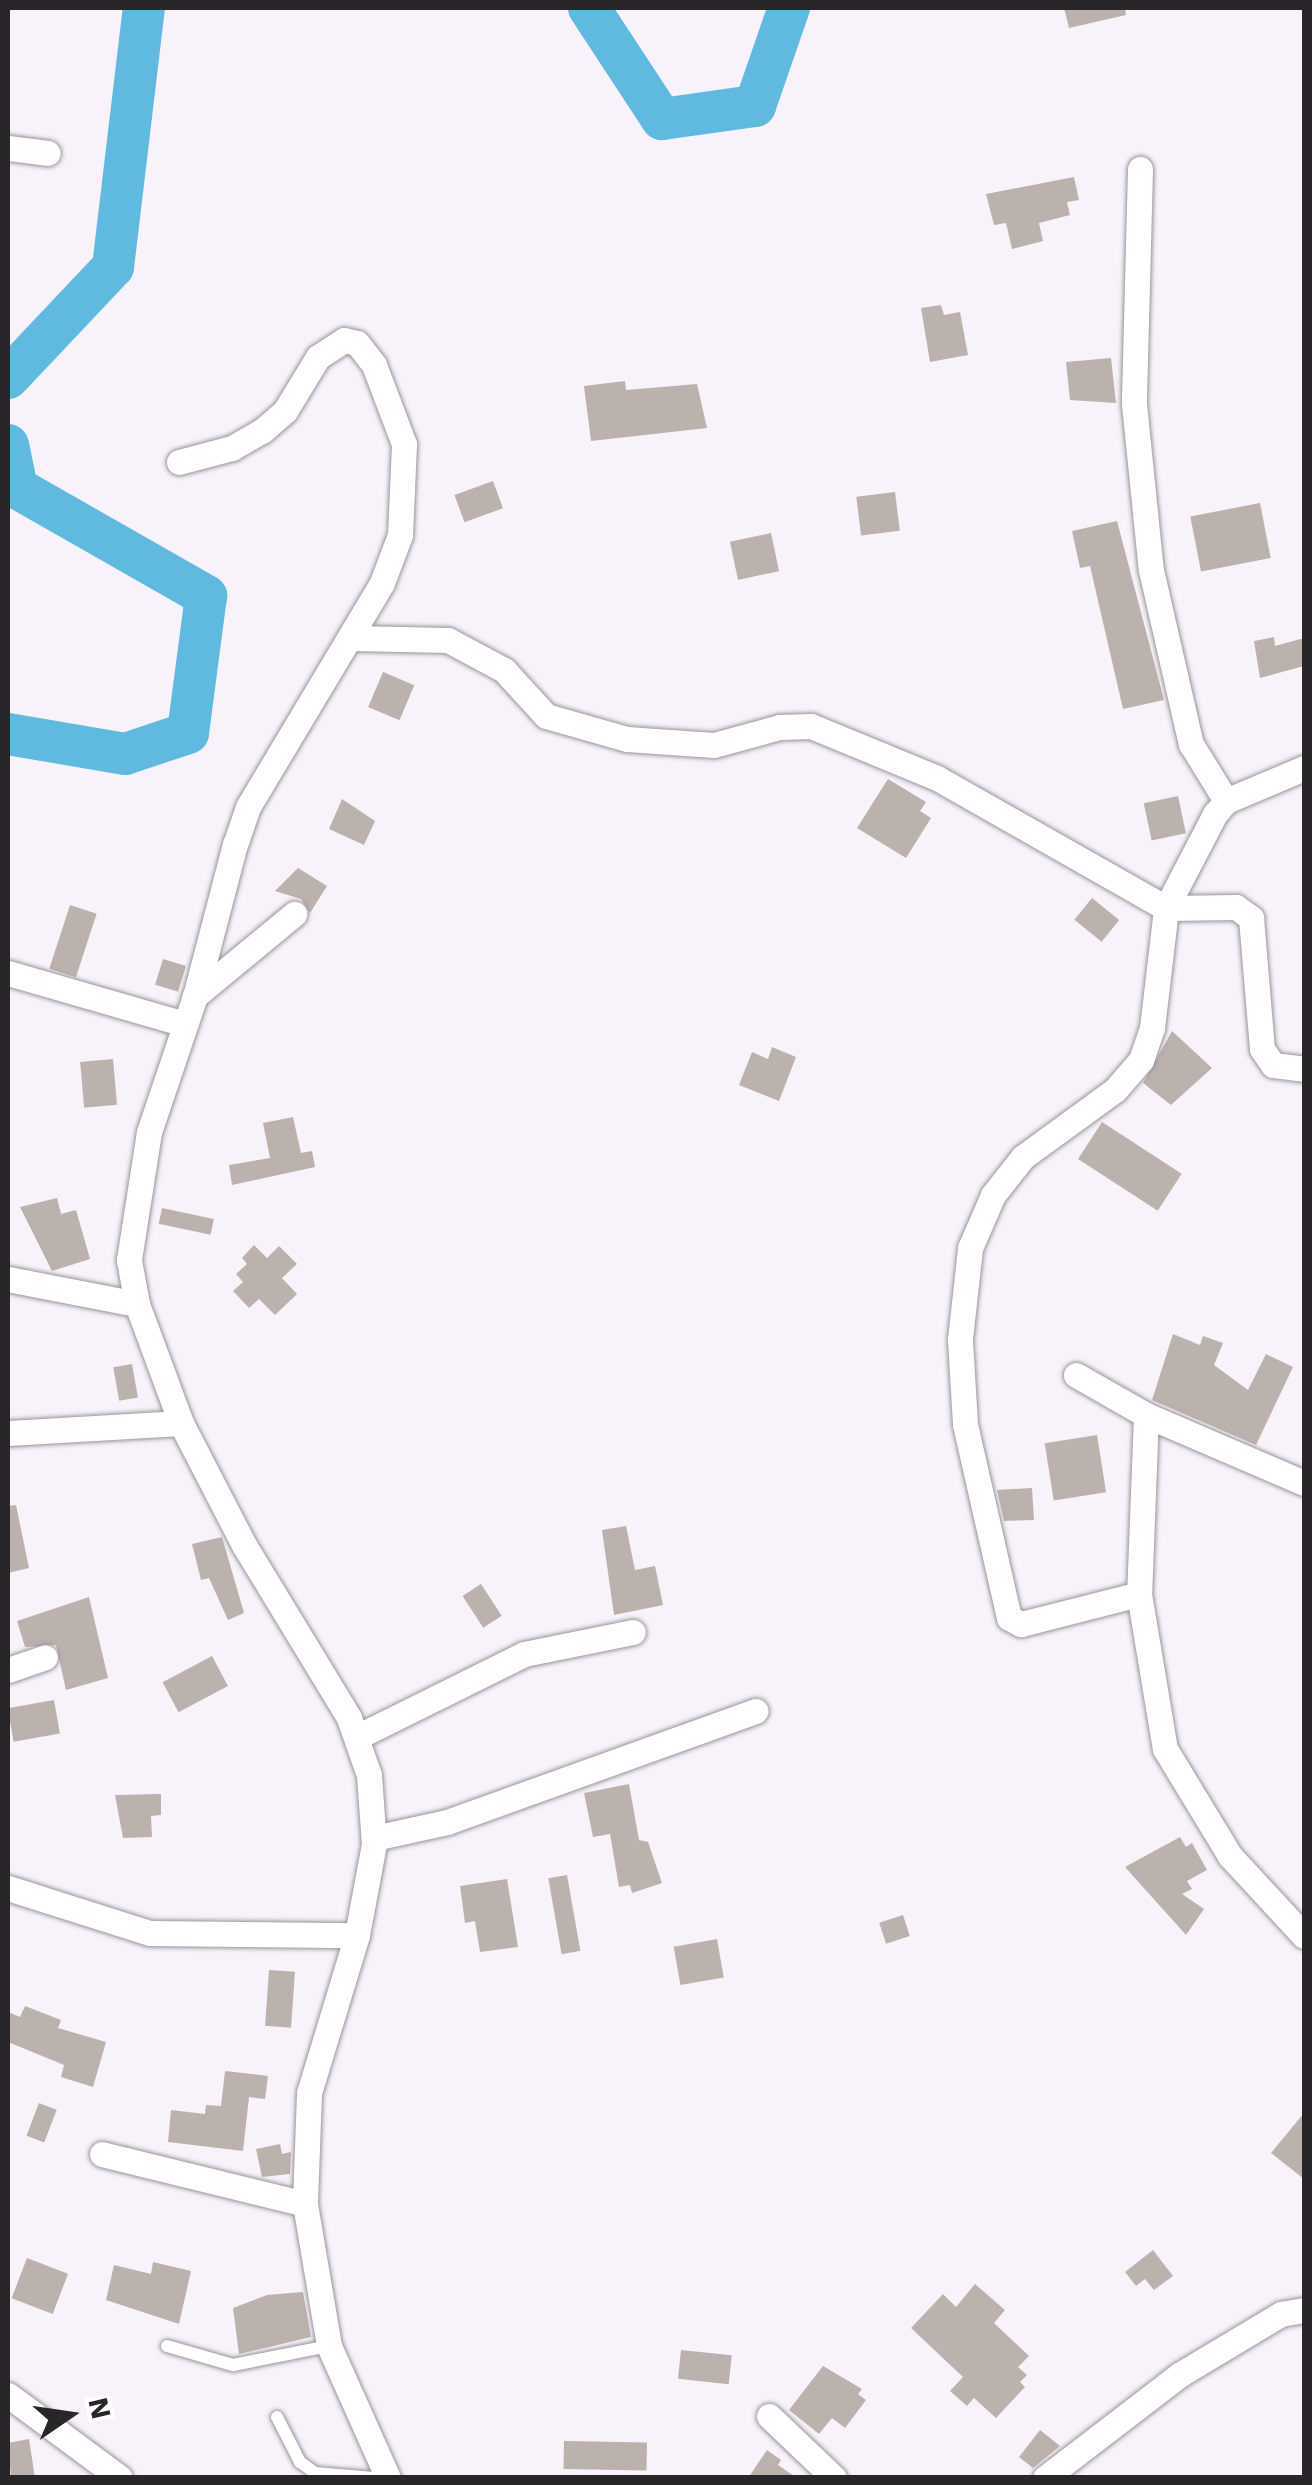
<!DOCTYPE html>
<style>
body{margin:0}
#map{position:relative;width:1312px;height:2485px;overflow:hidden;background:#f8f2fa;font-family:"Work Sans",sans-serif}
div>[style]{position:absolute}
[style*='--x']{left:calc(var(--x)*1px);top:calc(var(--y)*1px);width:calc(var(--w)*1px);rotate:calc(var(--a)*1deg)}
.river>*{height:42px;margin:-21px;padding:0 21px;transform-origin:21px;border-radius:21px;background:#60b9de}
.building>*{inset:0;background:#bbb2ae;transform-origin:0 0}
.roads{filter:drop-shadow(0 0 2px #99949b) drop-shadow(0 0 2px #99949b)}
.service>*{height:12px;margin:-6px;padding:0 6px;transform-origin:6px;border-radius:6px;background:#fff}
.minor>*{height:25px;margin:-12.5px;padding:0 12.5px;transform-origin:12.5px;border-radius:12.5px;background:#fff}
span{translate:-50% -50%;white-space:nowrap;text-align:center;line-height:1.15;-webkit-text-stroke:10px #fff;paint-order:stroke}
.frame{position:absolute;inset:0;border:10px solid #282629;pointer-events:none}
.north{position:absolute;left:20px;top:2365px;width:100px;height:100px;-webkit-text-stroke:8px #fff;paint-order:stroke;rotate:77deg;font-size:28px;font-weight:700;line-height:40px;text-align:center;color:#282629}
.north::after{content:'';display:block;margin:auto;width:35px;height:45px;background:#282629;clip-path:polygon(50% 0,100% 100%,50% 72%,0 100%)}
</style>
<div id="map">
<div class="river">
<div style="--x:589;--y:8;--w:133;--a:56.7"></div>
<div style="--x:662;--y:119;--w:94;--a:-8"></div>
<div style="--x:755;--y:106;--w:104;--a:-70.9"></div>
<div style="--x:8;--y:378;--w:153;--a:-46.6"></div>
<div style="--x:113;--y:267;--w:261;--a:-83.2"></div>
<div style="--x:8;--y:445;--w:44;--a:78.2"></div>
<div style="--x:17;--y:488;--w:218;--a:29.7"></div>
<div style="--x:206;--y:596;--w:138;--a:97.5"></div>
<div style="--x:188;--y:733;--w:66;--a:161.6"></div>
<div style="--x:125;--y:754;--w:119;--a:-170.3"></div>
</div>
<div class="building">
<div style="clip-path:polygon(1064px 8px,1125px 8px,1126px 15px,1069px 28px)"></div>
<div style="clip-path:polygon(1074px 177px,1079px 200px,1067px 202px,1070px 215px,1039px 223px,1043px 241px,1012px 249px,1006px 223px,994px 225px,986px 194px)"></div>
<div style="clip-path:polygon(941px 305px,944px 315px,960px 312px,968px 355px,930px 362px,921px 308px)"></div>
<div style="clip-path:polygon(1111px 358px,1116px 403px,1070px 400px,1066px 362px)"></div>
<div style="clip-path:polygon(625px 381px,626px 390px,697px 384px,707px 428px,591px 441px,584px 386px)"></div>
<div style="left:493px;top:481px;width:29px;height:41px;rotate:70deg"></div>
<div style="left:895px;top:492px;width:39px;height:39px;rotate:83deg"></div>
<div style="left:1260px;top:503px;width:56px;height:71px;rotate:79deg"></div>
<div style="clip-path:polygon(1117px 521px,1164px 700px,1123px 709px,1090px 566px,1080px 568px,1072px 531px)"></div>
<div style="left:771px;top:533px;width:39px;height:42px;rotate:78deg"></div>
<div style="clip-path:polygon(1274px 637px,1275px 646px,1304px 638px,1304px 666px,1260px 678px,1254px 641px)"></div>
<div style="left:383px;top:672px;width:34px;height:38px;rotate:23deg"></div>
<div style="clip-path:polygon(888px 779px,926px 802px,920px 811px,931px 818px,906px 858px,857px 828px)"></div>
<div style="left:1178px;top:796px;width:38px;height:35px;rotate:78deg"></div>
<div style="clip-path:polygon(342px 799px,375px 821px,364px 845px,329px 829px)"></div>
<div style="clip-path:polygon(298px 868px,327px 886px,310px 913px,301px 899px,275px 891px)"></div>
<div style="left:1092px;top:898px;width:35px;height:28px;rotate:39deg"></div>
<div style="left:70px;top:905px;width:28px;height:67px;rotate:18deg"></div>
<div style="left:163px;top:959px;width:24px;height:27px;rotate:17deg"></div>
<div style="clip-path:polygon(1172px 1031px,1212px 1068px,1171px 1105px,1143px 1083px)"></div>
<div style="clip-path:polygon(772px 1047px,796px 1057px,779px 1101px,739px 1085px,752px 1052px,768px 1059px)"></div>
<div style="left:113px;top:1059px;width:46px;height:33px;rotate:85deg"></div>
<div style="clip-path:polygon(293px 1117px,301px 1153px,312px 1151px,315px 1167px,232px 1185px,229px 1165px,270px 1158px,263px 1123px)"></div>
<div style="left:1102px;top:1122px;width:95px;height:44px;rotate:33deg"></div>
<div style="clip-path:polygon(57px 1198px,61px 1214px,76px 1210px,90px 1259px,52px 1271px,20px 1207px)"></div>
<div style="left:162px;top:1208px;width:53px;height:16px;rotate:12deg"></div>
<div style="clip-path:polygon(254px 1245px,267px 1258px,279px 1246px,297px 1264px,282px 1278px,297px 1294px,275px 1315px,259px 1299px,249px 1308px,233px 1291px,243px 1282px,236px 1274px,247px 1264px,242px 1258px)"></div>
<div style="clip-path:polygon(1173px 1334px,1200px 1345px,1203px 1336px,1223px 1343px,1214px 1365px,1248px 1390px,1266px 1354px,1293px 1367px,1256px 1445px,1152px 1400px)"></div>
<div style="left:132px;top:1364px;width:34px;height:19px;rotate:80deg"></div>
<div style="left:1097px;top:1435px;width:58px;height:53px;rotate:81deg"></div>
<div style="clip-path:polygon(1032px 1488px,1034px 1520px,1004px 1521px,997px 1490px)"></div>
<div style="clip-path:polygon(16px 1505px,29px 1568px,8px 1573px,8px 1506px)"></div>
<div style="clip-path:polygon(626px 1526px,635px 1570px,655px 1566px,663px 1605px,614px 1615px,602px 1530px)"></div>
<div style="clip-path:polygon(222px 1537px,244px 1613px,228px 1620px,209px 1578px,201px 1580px,192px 1544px)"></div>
<div style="left:481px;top:1584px;width:38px;height:22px;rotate:57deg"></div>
<div style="clip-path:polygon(89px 1597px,108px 1678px,66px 1690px,56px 1645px,25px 1647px,17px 1621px)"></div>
<div style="left:212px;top:1656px;width:34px;height:56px;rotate:62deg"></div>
<div style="left:54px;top:1700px;width:34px;height:47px;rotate:80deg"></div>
<div style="clip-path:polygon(629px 1784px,639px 1840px,648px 1842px,662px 1883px,632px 1893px,630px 1885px,619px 1887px,610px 1834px,593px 1837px,584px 1793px)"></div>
<div style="clip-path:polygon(161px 1794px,161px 1815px,151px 1816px,152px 1837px,123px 1838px,115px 1795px)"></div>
<div style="clip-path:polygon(1180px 1837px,1186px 1847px,1192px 1843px,1207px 1870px,1187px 1881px,1192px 1889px,1182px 1894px,1204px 1909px,1186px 1935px,1125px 1867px)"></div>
<div style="left:567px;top:1875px;width:77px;height:19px;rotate:80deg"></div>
<div style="clip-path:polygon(507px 1879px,518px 1947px,480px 1952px,475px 1921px,465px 1923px,460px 1886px)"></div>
<div style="left:903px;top:1915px;width:22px;height:25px;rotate:72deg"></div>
<div style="left:717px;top:1939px;width:39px;height:44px;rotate:80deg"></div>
<div style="left:269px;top:1970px;width:26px;height:56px;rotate:4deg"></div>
<div style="clip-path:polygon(25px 2006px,61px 2020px,58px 2028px,106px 2042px,93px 2087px,61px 2077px,64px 2065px,8px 2042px,8px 2012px,20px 2017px)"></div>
<div style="clip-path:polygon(225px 2071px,268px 2076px,265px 2099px,249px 2097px,243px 2151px,168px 2142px,171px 2110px,205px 2114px,206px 2105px,221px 2106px)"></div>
<div style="left:39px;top:2103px;width:19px;height:35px;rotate:21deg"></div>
<div style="clip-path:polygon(1304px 2113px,1304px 2179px,1271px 2153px)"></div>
<div style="clip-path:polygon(280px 2144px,282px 2154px,291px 2152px,290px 2174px,262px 2177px,256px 2149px)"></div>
<div style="clip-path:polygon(1153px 2250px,1173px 2276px,1154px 2290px,1145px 2279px,1136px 2286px,1125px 2272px)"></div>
<div style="left:27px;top:2258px;width:44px;height:43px;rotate:21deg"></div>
<div style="clip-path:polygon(153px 2262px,191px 2271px,179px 2324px,106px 2300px,114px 2265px,151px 2274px)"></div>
<div style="clip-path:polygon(975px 2284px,1005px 2310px,994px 2323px,1029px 2356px,1018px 2367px,1027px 2375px,1020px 2382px,1025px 2387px,996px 2418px,974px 2398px,967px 2406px,950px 2391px,963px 2377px,911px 2328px,943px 2294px,956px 2307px)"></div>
<div style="clip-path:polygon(303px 2292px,311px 2337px,239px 2354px,233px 2308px,267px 2295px)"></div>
<div style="left:681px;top:2350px;width:51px;height:29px;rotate:6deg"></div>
<div style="clip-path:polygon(823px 2366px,862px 2389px,858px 2394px,866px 2400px,845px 2428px,832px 2418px,819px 2434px,789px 2410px)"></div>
<div style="clip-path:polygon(1040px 2430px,1060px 2446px,1033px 2468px,1019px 2457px)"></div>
<div style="clip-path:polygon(29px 2439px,35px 2478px,11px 2478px,8px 2443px)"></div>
<div style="left:564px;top:2441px;width:83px;height:28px;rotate:1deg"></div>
<div style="clip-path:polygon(767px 2450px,781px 2460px,778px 2465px,797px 2478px,748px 2478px)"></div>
</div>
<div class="roads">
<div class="service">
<div style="--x:167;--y:2346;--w:69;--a:16.1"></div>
<div style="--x:233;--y:2365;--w:98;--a:-11.2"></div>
<div style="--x:277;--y:2417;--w:51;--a:62.9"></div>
<div style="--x:300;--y:2462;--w:19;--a:36"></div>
<div style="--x:315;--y:2473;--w:59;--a:4.8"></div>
</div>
<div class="minor">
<div style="--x:8;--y:148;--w:40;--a:7.1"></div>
<div style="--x:1140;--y:169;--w:235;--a:91.5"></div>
<div style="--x:1134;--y:404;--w:167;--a:84.2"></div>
<div style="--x:1151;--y:570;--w:179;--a:77.1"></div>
<div style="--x:1191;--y:744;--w:67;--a:58.4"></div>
<div style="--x:179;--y:462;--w:55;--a:-14.8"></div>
<div style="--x:232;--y:448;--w:34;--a:-30"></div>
<div style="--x:262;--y:431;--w:30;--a:-41"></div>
<div style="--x:285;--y:411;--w:63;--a:-58.6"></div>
<div style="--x:318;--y:357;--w:31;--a:-33"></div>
<div style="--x:344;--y:340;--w:13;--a:13"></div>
<div style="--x:357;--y:343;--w:28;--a:52"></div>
<div style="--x:374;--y:365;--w:85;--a:69.2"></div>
<div style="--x:404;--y:444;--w:91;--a:92.5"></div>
<div style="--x:400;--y:535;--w:51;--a:110.6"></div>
<div style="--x:382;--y:583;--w:261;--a:120.9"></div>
<div style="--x:248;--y:807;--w:39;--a:109"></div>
<div style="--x:235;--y:844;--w:157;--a:104.7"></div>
<div style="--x:195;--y:996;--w:144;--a:108.7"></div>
<div style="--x:149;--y:1132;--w:130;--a:98.9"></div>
<div style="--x:129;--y:1260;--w:45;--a:79.7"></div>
<div style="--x:137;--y:1304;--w:127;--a:69.7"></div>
<div style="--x:181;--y:1423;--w:137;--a:62.7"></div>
<div style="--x:244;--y:1545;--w:202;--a:58.7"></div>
<div style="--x:349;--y:1718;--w:60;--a:70.7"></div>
<div style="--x:369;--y:1775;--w:69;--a:85.9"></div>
<div style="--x:374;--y:1844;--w:93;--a:100.6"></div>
<div style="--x:357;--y:1935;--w:165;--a:106.9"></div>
<div style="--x:309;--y:2093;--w:111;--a:92.1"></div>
<div style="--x:305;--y:2204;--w:144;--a:80.4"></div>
<div style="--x:329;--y:2346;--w:145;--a:65.9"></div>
<div style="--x:353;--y:638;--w:95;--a:1.2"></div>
<div style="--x:448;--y:640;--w:64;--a:28.2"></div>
<div style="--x:504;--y:670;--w:62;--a:47.6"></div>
<div style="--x:546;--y:716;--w:84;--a:15.9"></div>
<div style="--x:627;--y:739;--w:87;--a:3.9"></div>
<div style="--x:714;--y:745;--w:68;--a:-15.3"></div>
<div style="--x:780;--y:727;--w:31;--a:-2"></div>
<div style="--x:811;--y:726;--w:136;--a:22.4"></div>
<div style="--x:937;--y:778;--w:263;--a:29.6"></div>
<div style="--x:1166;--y:908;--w:70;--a:-0.8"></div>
<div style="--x:1236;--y:907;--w:19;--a:36"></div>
<div style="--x:1251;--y:918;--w:131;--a:85.2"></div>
<div style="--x:1262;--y:1049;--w:19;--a:55"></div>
<div style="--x:1273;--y:1065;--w:31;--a:7"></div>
<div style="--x:8;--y:973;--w:184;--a:16.1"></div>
<div style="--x:195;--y:996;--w:129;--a:-39.6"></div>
<div style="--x:8;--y:1279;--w:131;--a:11"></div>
<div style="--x:1076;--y:1375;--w:81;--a:29.7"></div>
<div style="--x:1146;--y:1415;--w:172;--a:23.3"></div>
<div style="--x:1146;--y:1415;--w:179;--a:92.2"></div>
<div style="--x:1139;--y:1594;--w:157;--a:80.5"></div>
<div style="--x:1165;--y:1749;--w:125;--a:58.7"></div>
<div style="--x:1230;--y:1856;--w:109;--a:47.2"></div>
<div style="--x:8;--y:1433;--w:173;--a:-3.3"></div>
<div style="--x:1139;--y:1594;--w:122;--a:165.7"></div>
<div style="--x:1021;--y:1624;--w:13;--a:-153"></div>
<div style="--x:1009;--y:1618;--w:199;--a:-102.8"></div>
<div style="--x:965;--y:1424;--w:85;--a:-93.4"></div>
<div style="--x:960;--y:1339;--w:92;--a:-83.7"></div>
<div style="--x:970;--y:1248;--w:58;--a:-66.5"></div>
<div style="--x:993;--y:1195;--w:48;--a:-51.7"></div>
<div style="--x:1023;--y:1157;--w:114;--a:-36.1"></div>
<div style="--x:1115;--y:1090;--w:40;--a:-49"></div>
<div style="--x:1141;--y:1060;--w:34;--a:-71"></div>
<div style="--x:1152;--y:1028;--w:121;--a:-83.3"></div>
<div style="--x:1166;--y:908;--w:106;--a:-62.5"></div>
<div style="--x:1215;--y:814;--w:17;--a:-50"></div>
<div style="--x:1226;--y:801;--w:85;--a:-22.9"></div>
<div style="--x:8;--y:1670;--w:39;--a:-19"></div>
<div style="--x:357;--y:1737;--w:186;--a:-26.4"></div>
<div style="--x:524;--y:1654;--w:111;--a:-11.4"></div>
<div style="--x:374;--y:1838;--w:75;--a:-12.4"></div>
<div style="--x:447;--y:1822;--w:328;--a:-19.8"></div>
<div style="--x:8;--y:1888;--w:149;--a:17.6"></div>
<div style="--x:150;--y:1933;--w:207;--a:0.6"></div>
<div style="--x:102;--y:2154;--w:209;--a:13.8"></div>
<div style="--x:8;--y:2395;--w:139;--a:36.5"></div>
<div style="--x:769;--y:2416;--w:90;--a:43.6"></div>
<div style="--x:1045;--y:2478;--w:169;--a:-37.5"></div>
<div style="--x:1179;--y:2375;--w:119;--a:-30.9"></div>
<div style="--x:1281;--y:2314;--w:23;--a:-10"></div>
</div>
</div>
<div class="frame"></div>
<div class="north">N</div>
</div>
